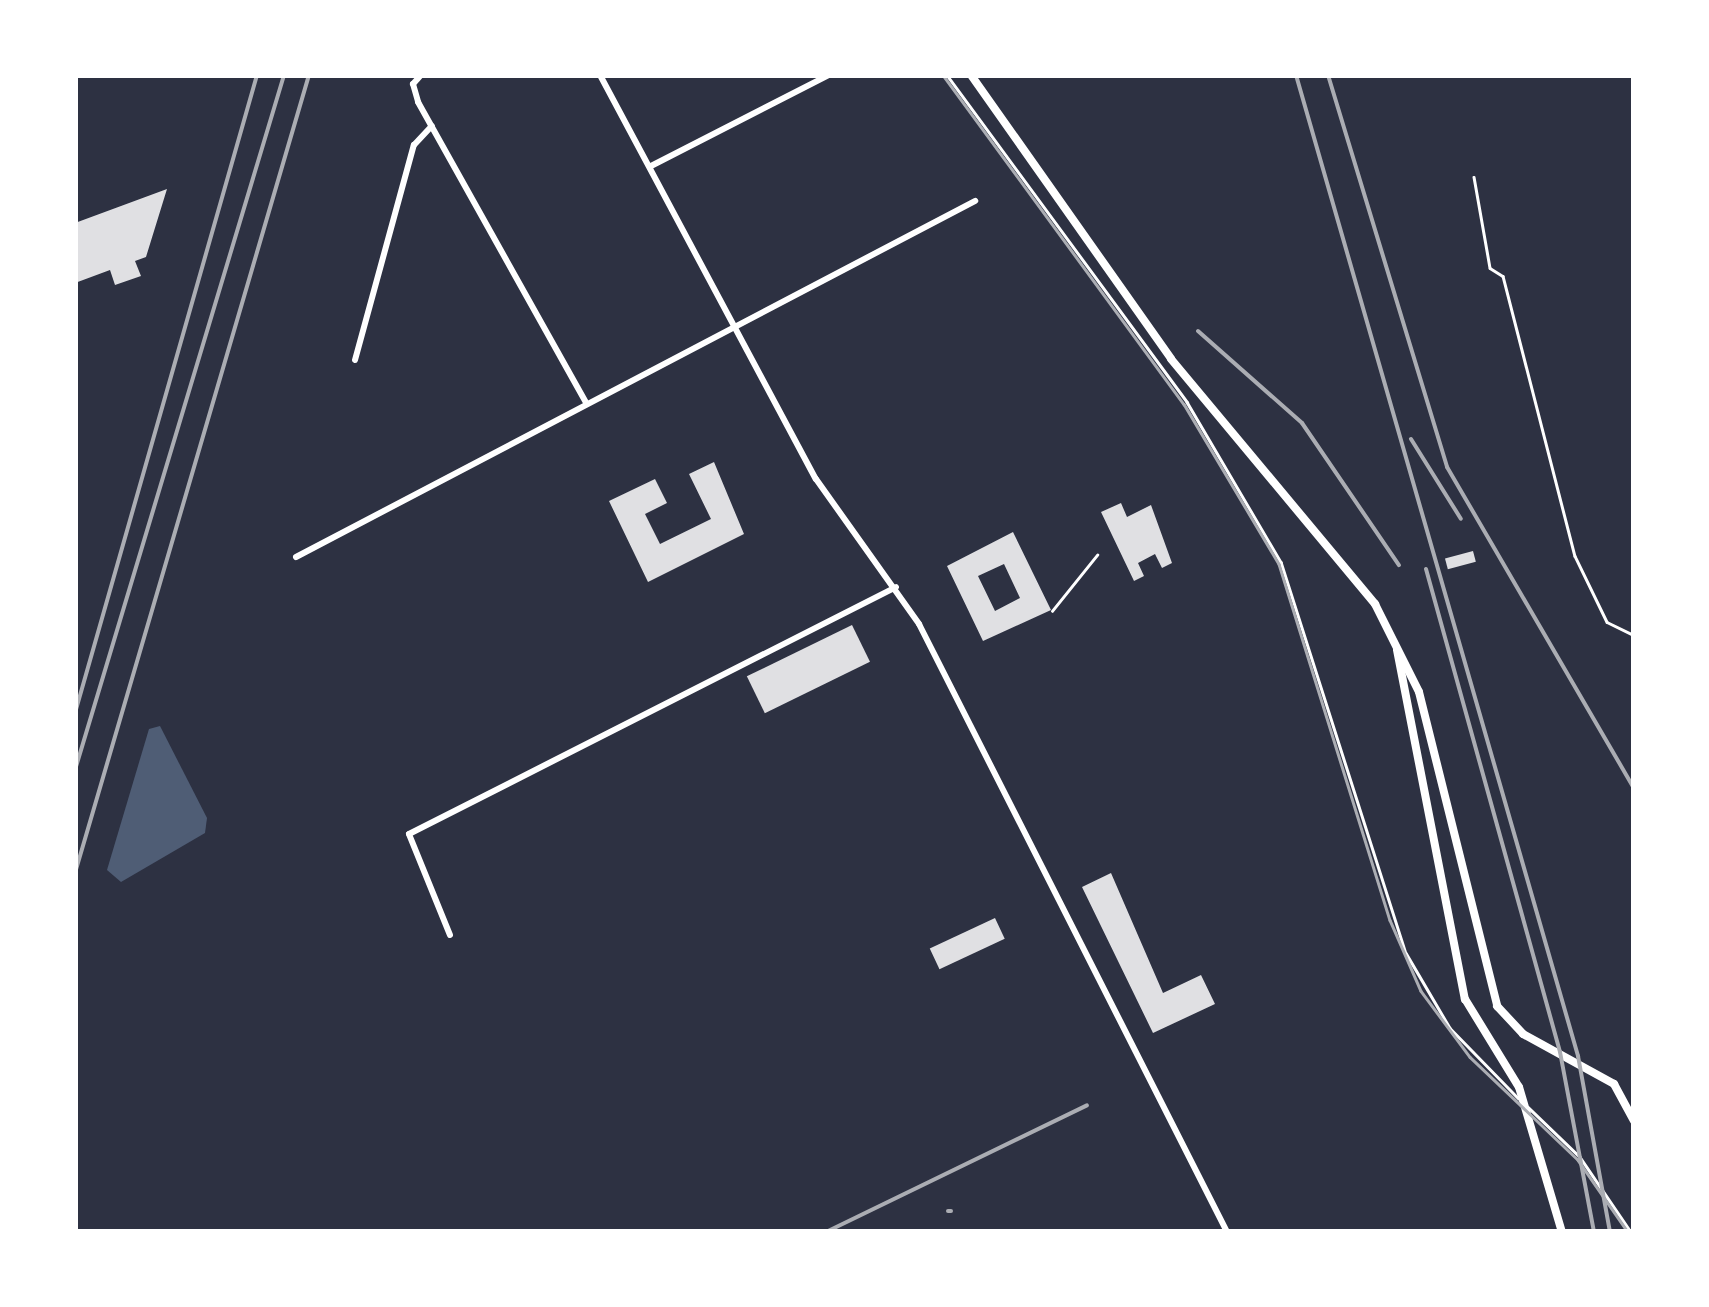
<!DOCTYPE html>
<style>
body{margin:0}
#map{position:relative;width:1709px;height:1307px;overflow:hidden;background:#2d3142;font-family:"Archivo Narrow",sans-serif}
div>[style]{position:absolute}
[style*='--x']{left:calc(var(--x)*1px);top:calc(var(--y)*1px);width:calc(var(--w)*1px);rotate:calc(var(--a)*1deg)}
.water>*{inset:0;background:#4f5d75}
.building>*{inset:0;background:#e0e0e3;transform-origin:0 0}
.path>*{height:2.5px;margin:-1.25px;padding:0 1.25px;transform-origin:1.25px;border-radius:1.25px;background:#fff}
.service>*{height:2.5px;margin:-1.25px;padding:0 1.25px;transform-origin:1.25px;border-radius:1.25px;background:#fff}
.minor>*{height:6px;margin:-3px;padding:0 3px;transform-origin:3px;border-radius:3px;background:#fff}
.tertiary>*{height:8px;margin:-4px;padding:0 4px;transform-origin:4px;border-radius:4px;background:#fff}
.secondary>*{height:8px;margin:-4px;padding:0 4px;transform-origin:4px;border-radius:4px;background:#fff}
.tram>*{height:2.5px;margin:-1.25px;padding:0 1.25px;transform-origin:1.25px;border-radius:1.25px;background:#abadb3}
.rail>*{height:4px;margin:-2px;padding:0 2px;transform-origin:2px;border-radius:2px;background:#abadb3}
span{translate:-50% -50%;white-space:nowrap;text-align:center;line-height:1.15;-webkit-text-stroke:9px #fff;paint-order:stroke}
.frame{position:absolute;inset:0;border:78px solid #fff;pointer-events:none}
</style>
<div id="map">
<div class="water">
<div style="clip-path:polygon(160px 726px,207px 818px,205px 833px,121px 882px,107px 870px,149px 729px)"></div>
</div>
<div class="building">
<div style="clip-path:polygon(167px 189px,146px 257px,135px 261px,141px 276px,115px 285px,110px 270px,75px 283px,75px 223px)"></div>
<div style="clip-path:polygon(714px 462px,744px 534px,648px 582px,609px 501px,655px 479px,667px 503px,645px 514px,660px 544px,711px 519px,689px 474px)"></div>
<div style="clip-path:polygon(1121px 503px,1127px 517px,1151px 505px,1172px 563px,1162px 568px,1155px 554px,1138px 563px,1144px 576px,1134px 581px,1101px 512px)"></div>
<div style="clip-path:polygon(evenodd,1013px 532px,1051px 610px,983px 641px,947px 566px,1013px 532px,1004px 564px,1020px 598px,995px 611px,978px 576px,1004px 564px)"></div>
<div style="left:1473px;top:551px;width:11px;height:29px;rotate:75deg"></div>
<div style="left:852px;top:625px;width:41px;height:117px;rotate:64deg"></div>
<div style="clip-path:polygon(1111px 873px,1163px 993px,1201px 975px,1215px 1004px,1153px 1033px,1082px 887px)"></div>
<div style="left:995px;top:918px;width:23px;height:72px;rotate:65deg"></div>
</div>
<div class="path">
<div style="--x:1474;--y:177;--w:92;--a:80"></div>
<div style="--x:1490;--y:268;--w:15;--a:32"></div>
<div style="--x:1503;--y:276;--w:289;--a:75.6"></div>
<div style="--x:1575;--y:556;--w:73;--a:64.1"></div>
<div style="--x:1607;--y:622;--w:30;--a:26"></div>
<div style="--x:1052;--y:611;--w:72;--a:-51.2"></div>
</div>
<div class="service">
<div style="--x:947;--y:75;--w:406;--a:53.7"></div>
<div style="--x:1187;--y:402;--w:186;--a:59.6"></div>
<div style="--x:1281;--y:562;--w:410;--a:72.3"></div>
<div style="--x:1406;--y:953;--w:87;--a:59.6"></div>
<div style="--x:1450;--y:1028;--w:98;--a:45.8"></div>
<div style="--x:1528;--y:1107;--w:72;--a:43.9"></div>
<div style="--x:1580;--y:1157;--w:91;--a:55.8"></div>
</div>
<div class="minor">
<div style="--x:421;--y:75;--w:12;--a:132"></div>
<div style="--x:413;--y:84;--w:19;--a:74"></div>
<div style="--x:418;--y:102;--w:344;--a:60.8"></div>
<div style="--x:600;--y:75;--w:458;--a:61.9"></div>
<div style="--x:816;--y:479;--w:178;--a:54.6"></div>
<div style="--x:919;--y:624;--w:682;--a:63.13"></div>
<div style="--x:651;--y:166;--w:200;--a:-27.1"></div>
<div style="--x:355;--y:360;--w:223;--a:-74.7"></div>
<div style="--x:414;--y:145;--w:26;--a:-47"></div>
<div style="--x:296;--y:557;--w:767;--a:-27.67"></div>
<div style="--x:450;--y:935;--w:109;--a:-112.1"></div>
<div style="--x:409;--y:834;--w:546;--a:-26.89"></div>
</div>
<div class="tertiary">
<div style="--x:1397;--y:650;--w:356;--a:79"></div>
<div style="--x:1465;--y:999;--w:103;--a:58.5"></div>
<div style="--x:1519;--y:1087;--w:151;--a:73.5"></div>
</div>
<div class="secondary">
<div style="--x:971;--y:75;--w:347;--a:54.8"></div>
<div style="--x:1171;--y:359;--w:319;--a:50.2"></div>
<div style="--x:1375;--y:604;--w:98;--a:63.4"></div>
<div style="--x:1419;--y:692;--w:324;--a:76"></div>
<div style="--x:1497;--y:1006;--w:38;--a:47"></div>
<div style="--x:1523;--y:1034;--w:104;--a:28.8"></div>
<div style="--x:1614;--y:1084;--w:42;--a:61.6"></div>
</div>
<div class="tram">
<div style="--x:943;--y:75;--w:408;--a:53.8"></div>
<div style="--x:1184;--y:404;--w:186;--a:59.3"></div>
<div style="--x:1279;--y:564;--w:373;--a:72.7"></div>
<div style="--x:1390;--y:920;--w:77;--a:66.4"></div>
<div style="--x:1421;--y:991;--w:82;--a:53.4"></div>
<div style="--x:1470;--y:1057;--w:149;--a:43.6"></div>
<div style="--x:1578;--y:1160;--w:88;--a:55.2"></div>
</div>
<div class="rail">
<div style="--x:1296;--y:75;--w:1021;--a:73.96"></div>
<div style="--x:1578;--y:1056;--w:179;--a:79.7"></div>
<div style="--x:1328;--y:75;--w:410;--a:73.1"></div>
<div style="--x:1447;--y:467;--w:371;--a:59.8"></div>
<div style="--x:1198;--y:331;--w:139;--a:41.5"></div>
<div style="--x:1302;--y:423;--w:172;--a:55.7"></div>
<div style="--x:1411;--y:439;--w:94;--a:58"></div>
<div style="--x:1426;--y:569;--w:501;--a:74.49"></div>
<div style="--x:1560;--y:1052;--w:183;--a:79.3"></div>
<div style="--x:75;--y:713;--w:663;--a:-74.08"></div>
<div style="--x:75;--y:770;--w:726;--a:-73.26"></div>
<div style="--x:75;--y:873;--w:832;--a:-73.66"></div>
<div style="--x:948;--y:1211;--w:3;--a:0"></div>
<div style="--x:826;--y:1232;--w:290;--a:-25.9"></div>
</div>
<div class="frame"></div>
</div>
